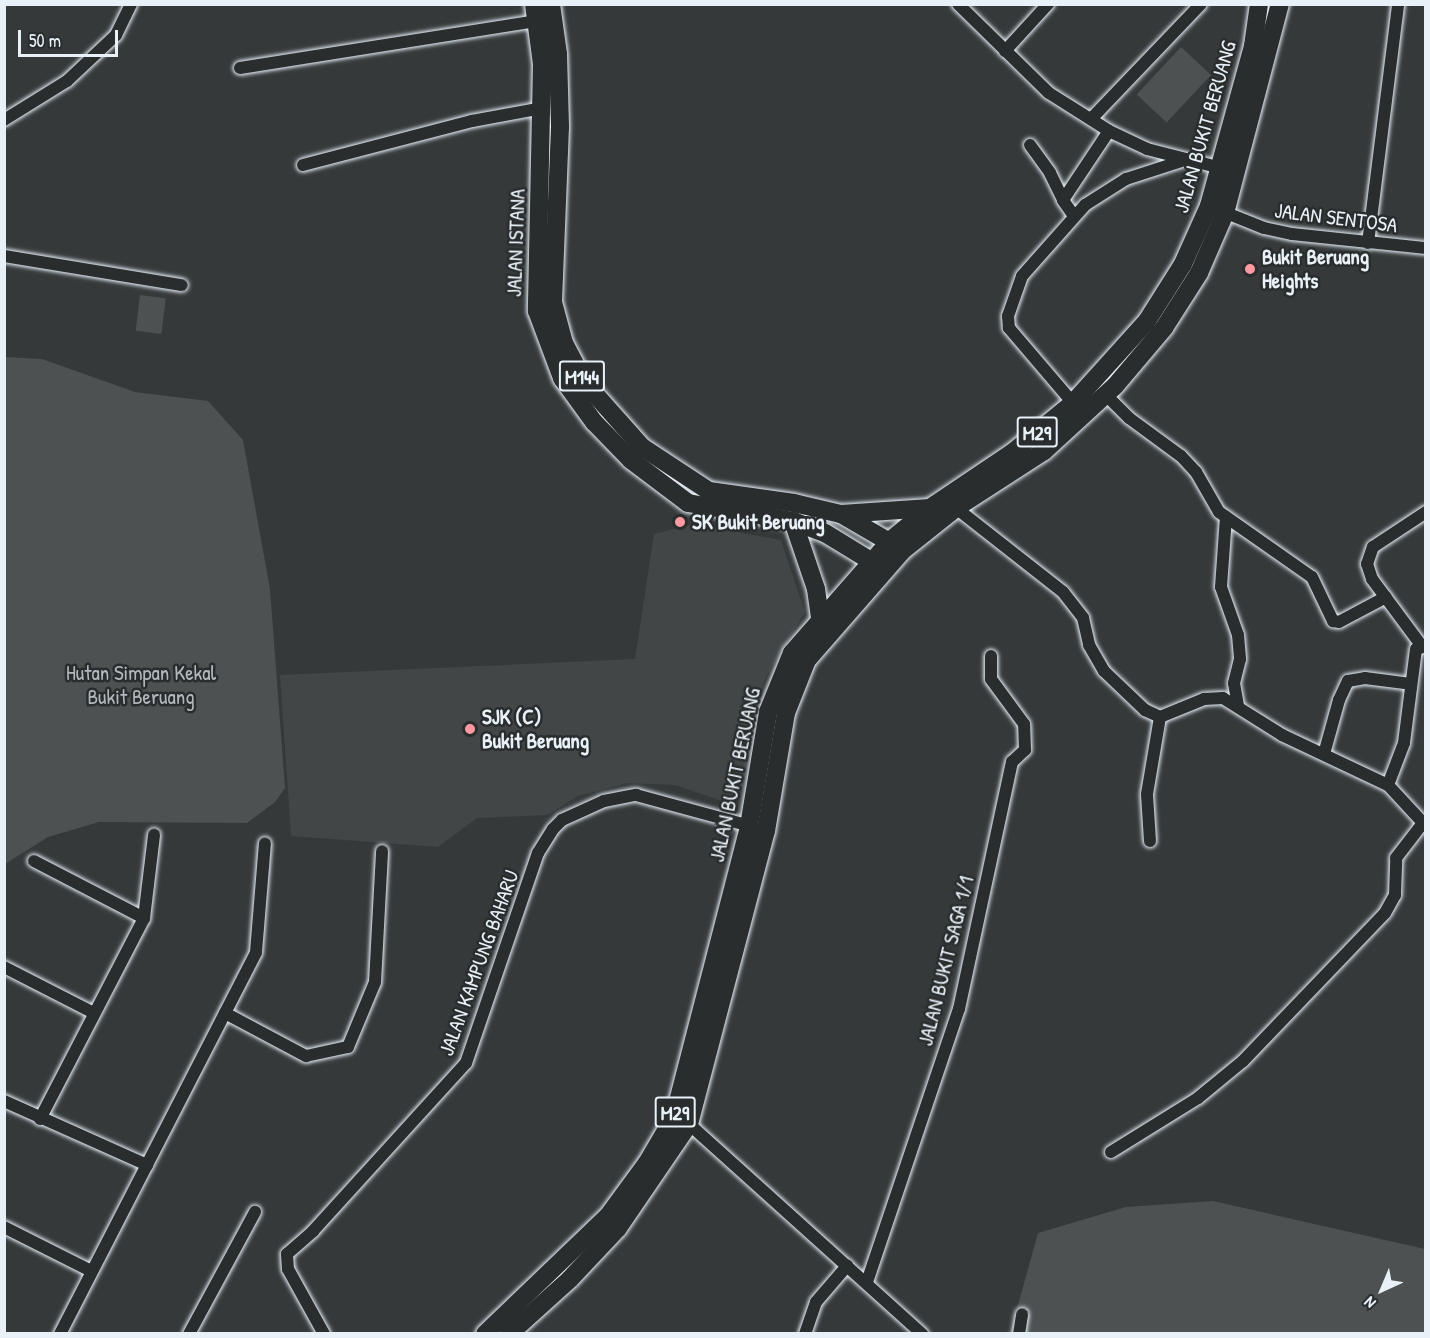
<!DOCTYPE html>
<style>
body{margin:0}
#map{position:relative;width:1430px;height:1338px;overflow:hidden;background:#35393a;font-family:"Patrick Hand",sans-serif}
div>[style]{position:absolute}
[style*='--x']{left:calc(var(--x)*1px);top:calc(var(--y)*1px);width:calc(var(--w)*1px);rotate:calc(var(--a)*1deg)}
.built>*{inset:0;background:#424647}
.green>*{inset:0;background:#4d5152;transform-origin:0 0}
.roads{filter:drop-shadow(0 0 2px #e8f1f8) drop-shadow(0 0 2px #e8f1f8)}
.minor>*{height:12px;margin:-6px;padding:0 6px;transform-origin:6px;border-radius:6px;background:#2a2d2e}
.primary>*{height:18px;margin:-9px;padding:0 9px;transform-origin:9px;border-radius:9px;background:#2a2d2e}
.dots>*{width:16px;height:16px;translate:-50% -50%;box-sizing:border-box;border:3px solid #2a2d2e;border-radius:50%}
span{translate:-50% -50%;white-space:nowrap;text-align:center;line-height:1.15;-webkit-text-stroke:5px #2a2d2e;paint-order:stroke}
.shield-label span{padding:2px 4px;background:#2a2d2e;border:2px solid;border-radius:4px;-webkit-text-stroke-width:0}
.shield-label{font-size:20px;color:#e8f1f8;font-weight:700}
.street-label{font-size:21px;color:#e8f1f8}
.poi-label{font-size:21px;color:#e8f1f8;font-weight:700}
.left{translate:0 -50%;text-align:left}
.park-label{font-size:21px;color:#b2b9be}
.frame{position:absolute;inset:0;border:6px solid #e8f1f8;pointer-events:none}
.north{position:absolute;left:1352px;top:1260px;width:60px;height:60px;-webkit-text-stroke:4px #2a2d2e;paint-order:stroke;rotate:224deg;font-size:16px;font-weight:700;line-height:24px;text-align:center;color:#e8f1f8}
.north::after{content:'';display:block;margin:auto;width:21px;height:27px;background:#e8f1f8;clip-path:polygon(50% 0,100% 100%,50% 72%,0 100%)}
.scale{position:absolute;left:18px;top:30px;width:100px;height:27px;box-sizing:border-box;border:3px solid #e8f1f8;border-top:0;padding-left:8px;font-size:18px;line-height:21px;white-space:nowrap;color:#e8f1f8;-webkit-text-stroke:4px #2a2d2e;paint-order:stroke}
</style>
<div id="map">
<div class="built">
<div style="clip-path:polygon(693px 524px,781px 540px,805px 612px,766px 676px,751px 717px,743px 789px,725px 802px,675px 785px,627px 783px,578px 796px,547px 815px,477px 818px,438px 847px,291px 836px,280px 675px,635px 659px,654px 534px)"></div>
</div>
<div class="green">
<div style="left:1181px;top:47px;width:41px;height:65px;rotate:43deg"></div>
<div style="left:140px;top:295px;width:26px;height:36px;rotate:7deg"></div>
<div style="clip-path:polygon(5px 357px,42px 359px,135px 392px,208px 401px,243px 440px,270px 589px,285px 788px,275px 802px,247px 823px,99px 822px,48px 837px,5px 864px)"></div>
<div style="clip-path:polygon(1213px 1201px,1425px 1249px,1425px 1333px,1010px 1334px,1038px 1233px,1126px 1207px)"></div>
</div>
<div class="roads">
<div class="minor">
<div style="--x:958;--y:4;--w:127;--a:44.4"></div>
<div style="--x:1049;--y:93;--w:71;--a:32.3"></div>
<div style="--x:1109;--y:131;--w:42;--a:25.3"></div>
<div style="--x:1147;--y:149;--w:81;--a:14.4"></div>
<div style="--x:1005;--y:51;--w:64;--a:-47.5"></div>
<div style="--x:240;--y:68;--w:301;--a:-9"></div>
<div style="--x:1091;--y:119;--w:159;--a:-46.3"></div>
<div style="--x:4;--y:120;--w:74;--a:-31.8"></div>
<div style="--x:67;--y:81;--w:67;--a:-43.2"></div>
<div style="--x:116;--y:35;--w:34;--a:-64"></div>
<div style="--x:1030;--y:145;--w:34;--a:54"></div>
<div style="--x:1050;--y:173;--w:30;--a:64"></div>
<div style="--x:303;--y:165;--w:175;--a:-14.6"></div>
<div style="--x:472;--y:121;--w:71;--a:-10.5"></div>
<div style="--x:1219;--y:210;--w:48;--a:21.8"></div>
<div style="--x:1264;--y:228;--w:29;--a:12"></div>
<div style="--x:1292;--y:234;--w:135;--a:6"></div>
<div style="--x:1074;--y:216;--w:19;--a:-125"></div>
<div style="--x:1063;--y:200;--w:83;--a:-56.3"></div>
<div style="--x:1368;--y:243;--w:241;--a:-82.8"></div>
<div style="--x:4;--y:256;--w:180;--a:9.3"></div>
<div style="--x:1106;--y:395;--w:33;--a:45"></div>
<div style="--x:1129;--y:418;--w:64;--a:36.2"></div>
<div style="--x:1181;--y:456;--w:22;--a:47"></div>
<div style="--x:1196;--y:472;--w:46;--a:60.1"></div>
<div style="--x:1219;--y:512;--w:113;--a:35"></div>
<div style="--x:1312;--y:577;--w:49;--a:64.5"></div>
<div style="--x:1333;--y:621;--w:6;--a:9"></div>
<div style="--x:1339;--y:622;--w:53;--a:-28"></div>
<div style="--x:1073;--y:403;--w:99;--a:-130.5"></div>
<div style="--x:1009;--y:328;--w:12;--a:-95"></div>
<div style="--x:1008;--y:316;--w:42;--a:-70.7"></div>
<div style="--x:1022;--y:276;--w:95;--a:-48.4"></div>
<div style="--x:1085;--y:205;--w:49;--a:-32.4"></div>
<div style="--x:1126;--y:179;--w:62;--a:-17.9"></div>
<div style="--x:956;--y:508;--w:136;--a:38.1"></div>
<div style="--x:1063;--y:592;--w:33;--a:52"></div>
<div style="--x:1083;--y:618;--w:28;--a:77"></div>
<div style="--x:1089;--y:645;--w:30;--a:60"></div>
<div style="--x:1104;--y:671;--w:57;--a:43.6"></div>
<div style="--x:1145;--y:710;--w:17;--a:25"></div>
<div style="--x:1160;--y:717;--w:48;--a:-22.2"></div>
<div style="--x:1204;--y:699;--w:19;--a:-3"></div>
<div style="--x:1223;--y:698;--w:70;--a:32.1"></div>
<div style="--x:1282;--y:735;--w:117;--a:25.3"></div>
<div style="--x:1226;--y:517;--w:70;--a:94.1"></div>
<div style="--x:1221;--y:587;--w:51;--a:70.5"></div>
<div style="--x:1238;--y:635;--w:24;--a:85"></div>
<div style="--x:1240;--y:659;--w:25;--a:104"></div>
<div style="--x:1234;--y:683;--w:23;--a:80"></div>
<div style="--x:1421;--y:645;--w:82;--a:-126.6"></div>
<div style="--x:1372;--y:579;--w:16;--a:-108"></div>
<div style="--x:1367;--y:564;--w:18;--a:-71"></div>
<div style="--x:1373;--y:547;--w:64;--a:-33.4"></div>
<div style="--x:1426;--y:646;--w:10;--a:163"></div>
<div style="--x:1416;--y:649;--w:95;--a:97.3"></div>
<div style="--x:1404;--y:743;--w:45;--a:110.9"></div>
<div style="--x:1388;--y:785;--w:56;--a:47.2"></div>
<div style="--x:1324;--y:754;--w:56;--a:-74.5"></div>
<div style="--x:1339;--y:700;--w:21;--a:-65"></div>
<div style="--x:1348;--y:681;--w:17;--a:-10"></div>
<div style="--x:1365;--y:678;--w:46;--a:7.4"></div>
<div style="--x:1150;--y:841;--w:47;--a:-93.7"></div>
<div style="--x:1147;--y:794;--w:78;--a:-80.4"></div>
<div style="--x:34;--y:861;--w:124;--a:27.4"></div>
<div style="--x:4;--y:967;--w:101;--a:27.1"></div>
<div style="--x:225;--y:1013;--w:92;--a:28"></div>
<div style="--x:306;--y:1056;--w:43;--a:-12.1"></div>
<div style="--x:348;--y:1047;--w:70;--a:-67.4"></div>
<div style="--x:375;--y:982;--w:131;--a:-86.9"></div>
<div style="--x:4;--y:1101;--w:157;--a:24.1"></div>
<div style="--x:40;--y:1119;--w:226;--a:-62.6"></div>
<div style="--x:144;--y:918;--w:84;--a:-83.1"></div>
<div style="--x:689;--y:1124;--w:314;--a:42"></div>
<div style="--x:1111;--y:1152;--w:102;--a:-31.8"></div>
<div style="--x:1198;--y:1098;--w:58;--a:-39.4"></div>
<div style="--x:1243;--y:1061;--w:205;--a:-46.2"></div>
<div style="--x:1385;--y:913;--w:21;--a:-61"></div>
<div style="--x:1395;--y:895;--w:37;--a:-88"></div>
<div style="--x:1396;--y:858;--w:44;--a:-52.4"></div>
<div style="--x:4;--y:1227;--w:97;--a:26.8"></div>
<div style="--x:867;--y:1282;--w:288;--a:-71.4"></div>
<div style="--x:959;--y:1009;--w:253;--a:-77.9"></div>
<div style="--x:1012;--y:762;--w:18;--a:-43"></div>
<div style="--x:1025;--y:750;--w:26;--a:-92"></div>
<div style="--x:1024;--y:724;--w:56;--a:-126.3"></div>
<div style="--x:991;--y:679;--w:23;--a:-90"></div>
<div style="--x:60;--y:1334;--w:429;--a:-62.8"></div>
<div style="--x:256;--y:952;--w:109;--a:-85.3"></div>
<div style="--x:189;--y:1334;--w:139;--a:-61.6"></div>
<div style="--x:324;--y:1334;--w:74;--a:-119"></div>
<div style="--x:288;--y:1269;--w:15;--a:-94"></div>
<div style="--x:287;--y:1254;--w:35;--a:-41"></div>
<div style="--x:313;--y:1231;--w:227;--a:-47.7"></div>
<div style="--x:466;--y:1063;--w:222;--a:-71.1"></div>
<div style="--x:538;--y:853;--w:28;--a:-58"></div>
<div style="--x:553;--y:829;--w:13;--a:-45"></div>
<div style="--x:562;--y:820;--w:46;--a:-24.3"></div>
<div style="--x:604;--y:801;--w:33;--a:-11"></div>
<div style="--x:636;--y:795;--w:122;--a:15.2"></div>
<div style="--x:805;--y:1334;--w:34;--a:-71"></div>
<div style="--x:816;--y:1302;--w:48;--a:-49.3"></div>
<div style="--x:1019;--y:1334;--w:20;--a:-81"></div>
</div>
<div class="primary">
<div style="--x:534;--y:4;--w:61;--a:82.4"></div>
<div style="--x:542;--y:64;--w:247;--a:91.2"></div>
<div style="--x:537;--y:311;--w:72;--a:69.5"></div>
<div style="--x:562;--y:378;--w:54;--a:54"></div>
<div style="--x:594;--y:422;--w:53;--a:45.8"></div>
<div style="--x:631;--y:460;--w:71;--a:37"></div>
<div style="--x:688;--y:503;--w:107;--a:9.7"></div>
<div style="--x:793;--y:521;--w:34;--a:21"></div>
<div style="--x:825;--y:533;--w:63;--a:31.4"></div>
<div style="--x:551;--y:4;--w:50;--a:82"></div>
<div style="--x:558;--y:54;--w:73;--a:88.4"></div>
<div style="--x:560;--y:127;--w:175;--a:92.3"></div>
<div style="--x:553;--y:302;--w:42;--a:75"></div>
<div style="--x:564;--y:343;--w:45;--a:62.3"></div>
<div style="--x:585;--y:383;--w:86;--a:48.3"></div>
<div style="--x:642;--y:447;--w:80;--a:33.3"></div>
<div style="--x:709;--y:491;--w:86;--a:8"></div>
<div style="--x:794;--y:503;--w:48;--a:13.2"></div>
<div style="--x:841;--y:514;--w:66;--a:30.1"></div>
<div style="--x:841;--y:514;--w:89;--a:-3.9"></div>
<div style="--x:793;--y:521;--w:72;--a:71.3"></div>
<div style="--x:816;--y:589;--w:29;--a:82"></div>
<div style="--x:485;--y:1334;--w:170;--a:-43.8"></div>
<div style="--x:608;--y:1216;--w:66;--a:-53.7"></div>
<div style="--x:647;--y:1163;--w:53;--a:-59.6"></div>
<div style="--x:674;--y:1117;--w:301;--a:-75.5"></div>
<div style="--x:749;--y:826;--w:116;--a:-80.5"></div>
<div style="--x:768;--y:712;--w:64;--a:-67.9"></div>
<div style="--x:792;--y:653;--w:150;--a:-48.8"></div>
<div style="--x:891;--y:540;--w:50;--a:-39.4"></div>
<div style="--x:930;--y:508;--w:99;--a:-33.9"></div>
<div style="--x:1012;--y:453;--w:79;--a:-39.3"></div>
<div style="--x:1073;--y:403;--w:110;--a:-47.9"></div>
<div style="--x:1147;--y:321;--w:67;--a:-57.7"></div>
<div style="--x:1183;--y:264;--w:64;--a:-65.9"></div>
<div style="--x:1209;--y:206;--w:166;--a:-74.6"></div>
<div style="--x:1253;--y:46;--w:42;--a:-81.9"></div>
<div style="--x:509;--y:1334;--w:82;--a:-42"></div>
<div style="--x:570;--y:1279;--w:70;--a:-46.7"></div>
<div style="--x:618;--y:1228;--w:126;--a:-55.7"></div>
<div style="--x:689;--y:1124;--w:303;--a:-75.3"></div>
<div style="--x:766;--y:831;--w:120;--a:-80.4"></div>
<div style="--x:786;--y:713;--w:57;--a:-68.4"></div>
<div style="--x:807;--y:660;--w:145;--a:-48.9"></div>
<div style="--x:902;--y:551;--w:69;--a:-38.5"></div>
<div style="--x:956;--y:508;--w:105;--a:-32.9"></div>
<div style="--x:1044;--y:451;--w:96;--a:-42.5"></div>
<div style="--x:1115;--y:386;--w:76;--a:-49.8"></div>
<div style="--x:1164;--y:328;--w:65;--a:-57.5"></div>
<div style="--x:1199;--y:273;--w:65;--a:-66.6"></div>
<div style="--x:1225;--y:213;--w:216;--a:-75.3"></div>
</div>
</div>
<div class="dots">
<div style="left:1250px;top:269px;background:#ff9aa2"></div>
<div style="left:680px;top:522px;background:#ff9aa2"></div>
<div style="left:470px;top:729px;background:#ff9aa2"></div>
</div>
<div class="shield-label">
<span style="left:582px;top:376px">M144</span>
<span style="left:1037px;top:432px">M29</span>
<span style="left:675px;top:1112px">M29</span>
</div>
<div class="street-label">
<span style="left:1205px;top:127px;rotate:-74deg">JALAN BUKIT BERUANG</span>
<span style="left:1336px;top:218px;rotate:7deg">JALAN SENTOSA</span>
<span style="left:516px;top:243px;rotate:-88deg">JALAN ISTANA</span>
<span style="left:735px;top:775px;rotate:-78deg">JALAN BUKIT BERUANG</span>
<span style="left:946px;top:961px;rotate:-76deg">JALAN BUKIT SAGA 1/1</span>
<span style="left:479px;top:963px;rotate:-70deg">JALAN KAMPUNG BAHARU</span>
</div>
<div class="poi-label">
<span class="left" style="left:1262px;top:269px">Bukit Beruang<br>Heights</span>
<span class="left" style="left:692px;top:522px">SK Bukit Beruang</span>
<span class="left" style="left:482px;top:729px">SJK (C)<br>Bukit Beruang</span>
</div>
<div class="park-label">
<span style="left:141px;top:685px">Hutan Simpan Kekal<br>Bukit Beruang</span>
</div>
<div class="frame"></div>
<div class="north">N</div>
<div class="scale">50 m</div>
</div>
